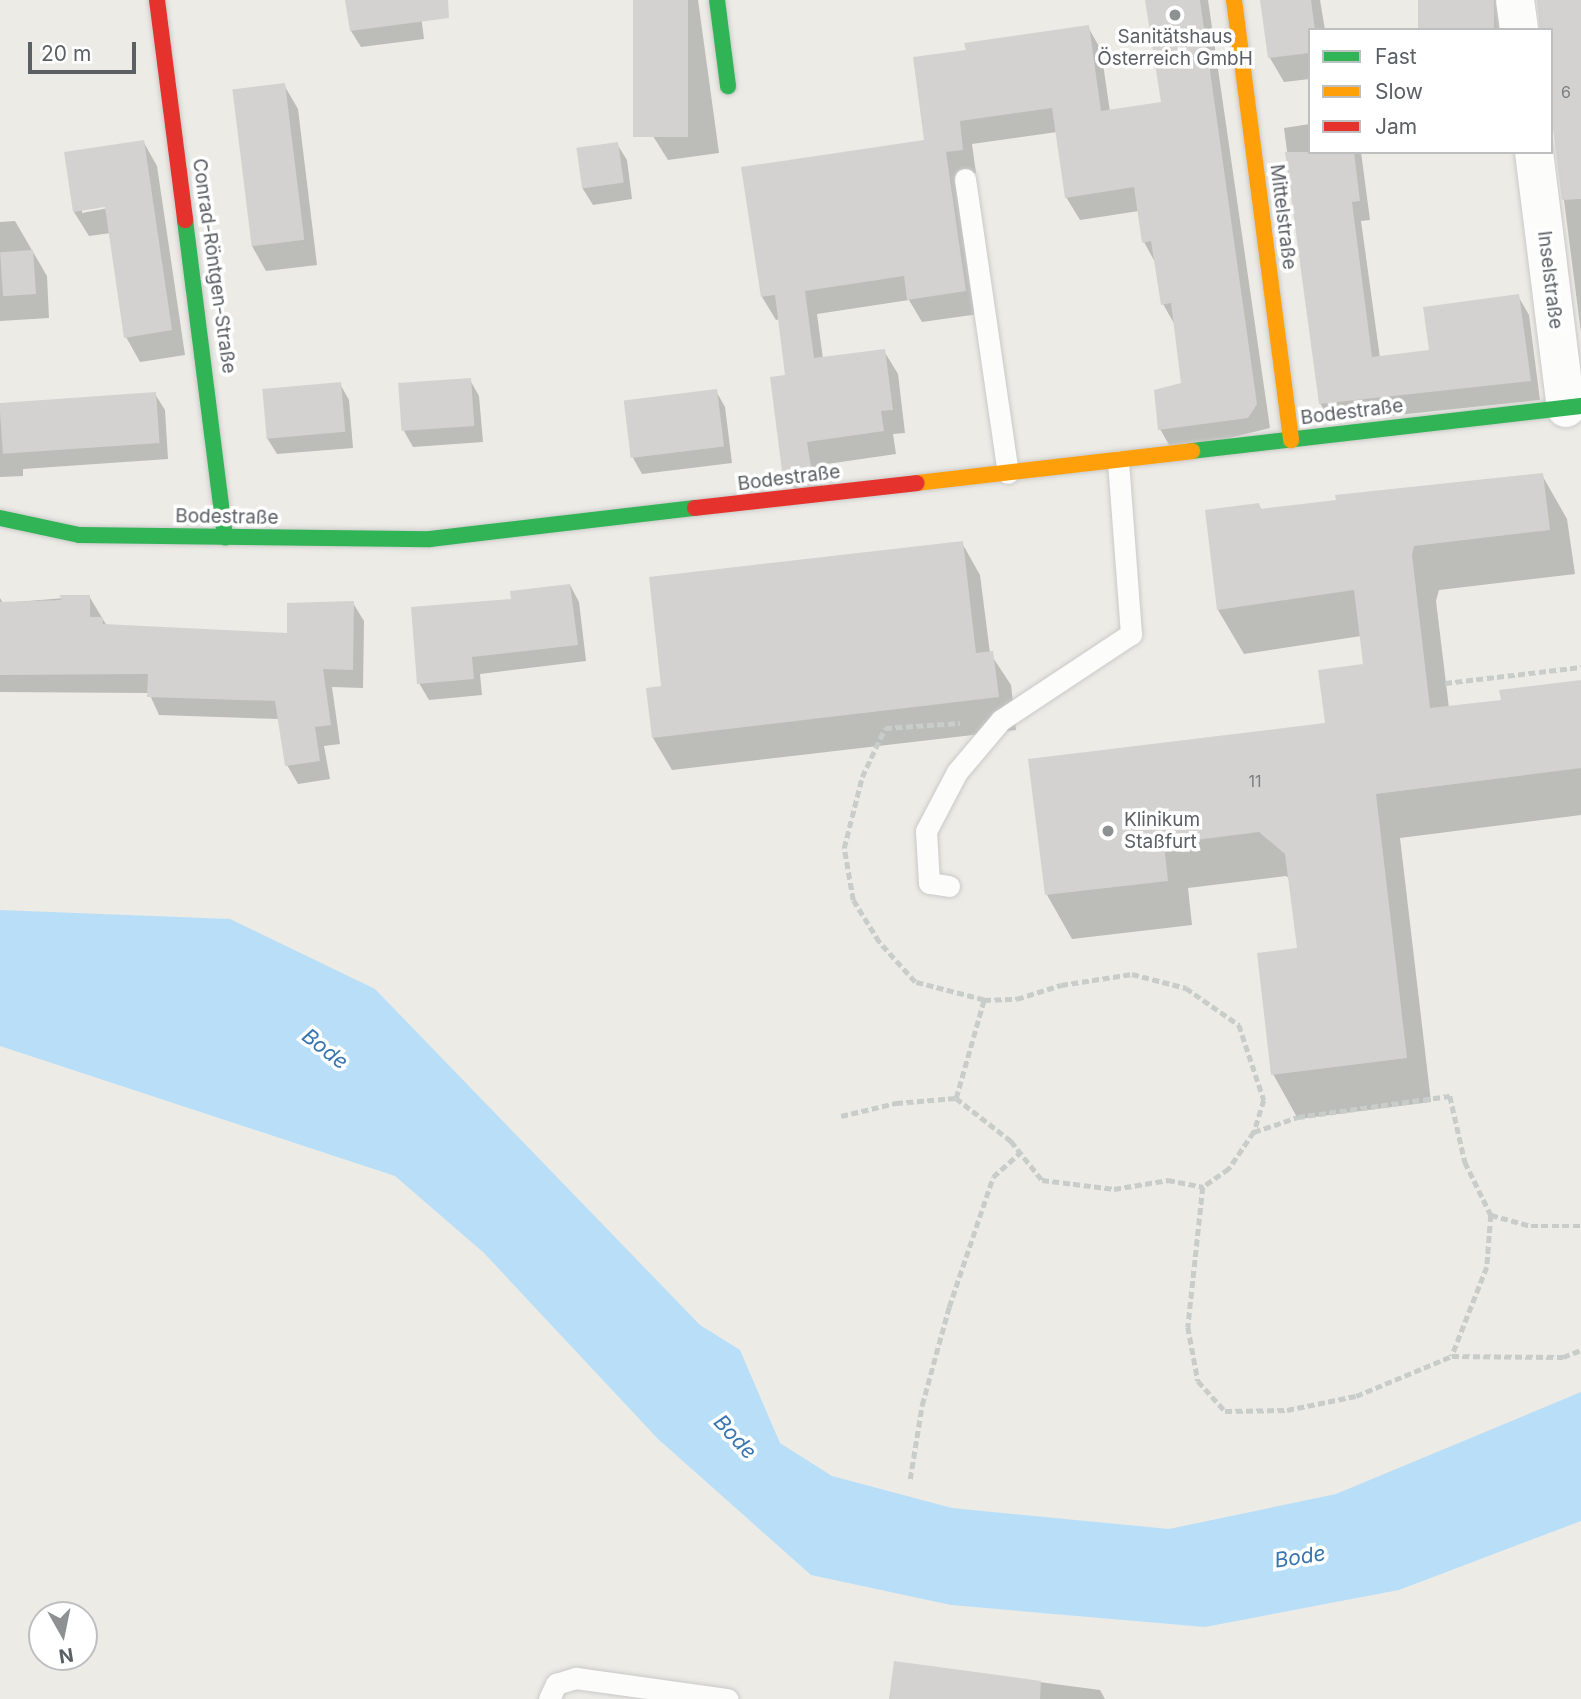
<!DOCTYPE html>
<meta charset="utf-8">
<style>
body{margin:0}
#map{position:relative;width:1581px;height:1699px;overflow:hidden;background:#ecebe6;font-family:Inter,sans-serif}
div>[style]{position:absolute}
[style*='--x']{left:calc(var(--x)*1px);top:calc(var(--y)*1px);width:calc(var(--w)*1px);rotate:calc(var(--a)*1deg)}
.water>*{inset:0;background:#b9dff8}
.shadow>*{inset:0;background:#0003;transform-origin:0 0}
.building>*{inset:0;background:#d4d2d0;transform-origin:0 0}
.path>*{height:4.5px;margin-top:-2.25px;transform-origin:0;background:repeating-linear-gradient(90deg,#c8cdca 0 7px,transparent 0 10.5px)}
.roads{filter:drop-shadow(0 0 2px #c9c9c8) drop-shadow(0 0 2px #c9c9c8)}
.lane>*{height:21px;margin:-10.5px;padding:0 10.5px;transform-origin:10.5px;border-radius:10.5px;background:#fcfcfb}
.street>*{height:38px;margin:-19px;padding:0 19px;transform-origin:19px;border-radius:19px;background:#fcfcfb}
.fast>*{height:16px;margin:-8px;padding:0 8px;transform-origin:8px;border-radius:8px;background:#30b455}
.slow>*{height:16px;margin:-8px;padding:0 8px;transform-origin:8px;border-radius:8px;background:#ff9f0a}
.jam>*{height:16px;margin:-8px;padding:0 8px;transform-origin:8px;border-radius:8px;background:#e5322d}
.dots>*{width:19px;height:19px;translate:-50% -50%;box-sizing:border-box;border:4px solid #fff;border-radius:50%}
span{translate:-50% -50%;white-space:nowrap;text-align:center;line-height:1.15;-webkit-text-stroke:7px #fff;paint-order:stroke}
.number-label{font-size:16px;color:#7a7e81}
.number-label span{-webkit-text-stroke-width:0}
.poi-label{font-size:19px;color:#5b6065}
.left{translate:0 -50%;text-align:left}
.street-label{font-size:19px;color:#5b6065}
.water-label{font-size:21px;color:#3675af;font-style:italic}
.legend{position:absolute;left:1308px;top:28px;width:245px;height:126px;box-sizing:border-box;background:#fff;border:2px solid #bdbfc1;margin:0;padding:9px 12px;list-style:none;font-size:21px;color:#5b6065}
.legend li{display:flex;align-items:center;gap:14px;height:35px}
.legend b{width:35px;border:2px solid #bdbfc1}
.north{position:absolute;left:28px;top:1601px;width:70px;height:70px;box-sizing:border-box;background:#fff;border:2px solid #bdbfc1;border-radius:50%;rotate:171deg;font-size:19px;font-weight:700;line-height:28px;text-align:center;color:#5b6065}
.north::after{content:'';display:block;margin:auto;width:24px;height:32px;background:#8e9192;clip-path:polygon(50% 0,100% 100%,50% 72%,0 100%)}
.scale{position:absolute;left:28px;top:42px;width:108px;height:32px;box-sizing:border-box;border:4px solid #5b6065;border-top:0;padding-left:9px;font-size:21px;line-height:24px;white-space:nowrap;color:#5b6065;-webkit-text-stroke:5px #fff;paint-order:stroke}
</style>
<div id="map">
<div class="water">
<div style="clip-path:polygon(0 910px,230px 919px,375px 989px,700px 1325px,740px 1350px,780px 1443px,832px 1476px,952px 1508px,1169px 1529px,1336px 1494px,1581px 1392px,1581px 1521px,1399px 1590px,1205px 1627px,951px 1605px,811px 1575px,658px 1439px,484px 1253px,395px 1176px,0 1046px)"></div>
</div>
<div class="shadow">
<div style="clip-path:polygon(347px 0,419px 0,424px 39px,361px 47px,351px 31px)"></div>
<div style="clip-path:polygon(634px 0,698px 0,719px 153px,668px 160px,653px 136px)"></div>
<div style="clip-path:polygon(1147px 0,1208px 0,1270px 428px,1173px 452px,1160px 429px,1183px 384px,1176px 327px,1163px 304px,1156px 264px,1144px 242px,1139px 211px,1080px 220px,1066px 197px,1057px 132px,972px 144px,976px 173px,958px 175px,979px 314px,922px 322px,909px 300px,817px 314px,823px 359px,884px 351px,898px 374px,905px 433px,893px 434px,896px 454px,820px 465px,823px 490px,797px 494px,784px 471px,772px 378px,787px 377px,780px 319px,776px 320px,762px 297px,926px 141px,967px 52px,1088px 27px,1101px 50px,1110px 112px,1163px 104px)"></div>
<div style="clip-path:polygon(1262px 0,1320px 0,1325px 30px,1310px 30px,1310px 79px,1284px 82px,1270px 58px)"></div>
<div style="left:1419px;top:0;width:80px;height:30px"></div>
<div style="clip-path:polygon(1539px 0,1581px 0,1581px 333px,1551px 99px,1551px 30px)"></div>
<div style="clip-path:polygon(284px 85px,298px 109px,317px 265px,266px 271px,252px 246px)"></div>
<div style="clip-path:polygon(1310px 124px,1310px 152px,1361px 152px,1370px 220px,1361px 221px,1380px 358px,1431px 351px,1518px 296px,1529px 315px,1540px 400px,1331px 422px,1320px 403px,1284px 128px)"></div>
<div style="clip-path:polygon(evenodd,143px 141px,157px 166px,185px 355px,140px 362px,126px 337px,111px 233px,89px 236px,74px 212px,143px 141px,113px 204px,114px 207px,82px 213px,82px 209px,113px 204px)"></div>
<div style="clip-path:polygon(617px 144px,627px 160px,632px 199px,593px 205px,583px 189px,578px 149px)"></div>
<div style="clip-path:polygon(15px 221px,47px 276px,49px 318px,0 321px,0 222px)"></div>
<div style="clip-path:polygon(470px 380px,479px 396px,483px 442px,413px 447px,404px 431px,400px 386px)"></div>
<div style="clip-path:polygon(340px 384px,349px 400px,353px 448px,277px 454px,267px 438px)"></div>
<div style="clip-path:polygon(716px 391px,725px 407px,732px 463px,642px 474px,633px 458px,626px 401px)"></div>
<div style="clip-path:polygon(155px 394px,165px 410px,168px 459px,23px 469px,23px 476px,0 477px,0 407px)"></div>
<div style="clip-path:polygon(1542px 475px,1567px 519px,1575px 574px,1439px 590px,1436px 601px,1449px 708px,1503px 702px,1581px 682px,1581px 815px,1400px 838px,1431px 1102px,1298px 1119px,1273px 1074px,1299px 950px,1290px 879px,1286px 876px,1188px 888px,1192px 925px,1072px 939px,1047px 895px,1327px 725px,1365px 666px,1361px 636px,1244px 654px,1218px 610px,1259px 505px,1262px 511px)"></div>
<div style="clip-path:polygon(962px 543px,980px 575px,990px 653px,1011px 685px,1016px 730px,672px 770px,653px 738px,663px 688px)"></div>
<div style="clip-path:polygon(570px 585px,579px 602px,586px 661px,480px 674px,482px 695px,429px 700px,419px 683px,513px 600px)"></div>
<div style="clip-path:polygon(89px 596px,107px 626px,288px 635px,353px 603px,364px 621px,363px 688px,332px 687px,340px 744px,324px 746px,330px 779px,298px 784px,287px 765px,280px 719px,159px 715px,149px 693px,0 692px,0 598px,3px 603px)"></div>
<div style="clip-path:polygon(895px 1663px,1100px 1690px,1105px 1699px,890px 1699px)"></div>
</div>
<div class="building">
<div style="clip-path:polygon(345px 0,448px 0,449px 18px,350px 31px)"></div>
<div style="left:633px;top:0;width:55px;height:137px"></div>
<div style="clip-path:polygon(1145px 0,1200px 0,1257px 404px,1248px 418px,1158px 430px,1154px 390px,1181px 383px,1171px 303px,1161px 305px,1151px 241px,1142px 243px,1134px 187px,1065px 198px,1052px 108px,960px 121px,963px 150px,946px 152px,966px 291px,907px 300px,904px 276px,805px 291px,814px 358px,885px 349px,893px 410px,881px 411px,884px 431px,807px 442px,811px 467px,782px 471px,770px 377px,785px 375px,775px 295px,761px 297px,741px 167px,924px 140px,913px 57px,966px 50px,964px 43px,1089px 25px,1101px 111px,1161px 102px)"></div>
<div style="clip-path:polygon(1260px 0,1311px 0,1315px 30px,1310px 30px,1310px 53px,1268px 58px)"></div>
<div style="left:1418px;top:0;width:76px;height:30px"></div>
<div style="clip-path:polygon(1537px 0,1581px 0,1581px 199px,1562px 200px,1551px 113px,1551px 30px,1540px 30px)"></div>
<div style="left:285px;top:83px;width:158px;height:53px;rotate:83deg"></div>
<div style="clip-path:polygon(144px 140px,172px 330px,124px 338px,105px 207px,73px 212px,64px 152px)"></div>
<div style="left:618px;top:142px;width:41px;height:42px;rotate:82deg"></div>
<div style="clip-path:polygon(1285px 152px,1354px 152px,1360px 201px,1352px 202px,1372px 357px,1429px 350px,1423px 307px,1519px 294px,1531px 381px,1319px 404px)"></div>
<div style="left:33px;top:250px;width:44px;height:33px;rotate:86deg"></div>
<div style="left:471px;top:378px;width:48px;height:73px;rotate:86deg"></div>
<div style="left:341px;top:382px;width:50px;height:79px;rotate:85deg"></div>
<div style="left:717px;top:389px;width:58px;height:94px;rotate:83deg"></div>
<div style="left:156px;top:392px;width:51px;height:157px;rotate:86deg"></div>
<div style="clip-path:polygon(1543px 473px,1550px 530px,1414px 546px,1412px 555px,1430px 708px,1501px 700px,1499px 690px,1581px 680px,1581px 768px,1376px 794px,1407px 1058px,1271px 1075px,1257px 953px,1297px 948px,1285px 854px,1259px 832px,1164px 844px,1168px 881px,1045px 895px,1028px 759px,1325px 723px,1318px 670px,1363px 664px,1354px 590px,1217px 610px,1205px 510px,1259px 503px,1260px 509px,1336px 500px,1335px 495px)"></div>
<div style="clip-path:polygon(963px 541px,976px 653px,993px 651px,999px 697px,652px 738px,646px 688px,661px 686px,649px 577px)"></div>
<div style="clip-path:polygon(570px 584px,578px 645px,472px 657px,474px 679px,417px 684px,411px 607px,511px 599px,510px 591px)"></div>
<div style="clip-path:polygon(60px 595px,90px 595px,90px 617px,103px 617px,103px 624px,287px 633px,287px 603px,354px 601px,353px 670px,323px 669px,331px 725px,315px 727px,320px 761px,285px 766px,275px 701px,147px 697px,148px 674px,0 675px,0 602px,61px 600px)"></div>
<div style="clip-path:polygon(894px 1661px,1041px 1681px,1040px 1699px,889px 1699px)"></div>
</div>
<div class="path">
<div style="--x:1445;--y:683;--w:137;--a:-6.7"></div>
<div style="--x:984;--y:1000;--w:33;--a:-2"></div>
<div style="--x:1017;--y:999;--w:46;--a:-17.7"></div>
<div style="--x:1061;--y:985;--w:72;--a:-8.8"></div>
<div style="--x:1132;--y:974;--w:56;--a:14.5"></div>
<div style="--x:1186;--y:988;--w:65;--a:34.9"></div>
<div style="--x:1239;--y:1025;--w:79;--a:71.6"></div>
<div style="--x:1264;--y:1100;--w:34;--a:107"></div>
<div style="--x:1254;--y:1132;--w:45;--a:124"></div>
<div style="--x:1229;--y:1169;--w:32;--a:145"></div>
<div style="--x:956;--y:1098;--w:102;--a:-74.1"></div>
<div style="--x:984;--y:1000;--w:71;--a:-165.4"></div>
<div style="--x:915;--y:982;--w:54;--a:-132"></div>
<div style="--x:879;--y:942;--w:49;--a:-121.8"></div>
<div style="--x:853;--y:900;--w:53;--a:-99.8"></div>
<div style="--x:844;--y:848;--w:73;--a:-75.8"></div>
<div style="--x:862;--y:777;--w:54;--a:-64.9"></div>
<div style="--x:885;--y:728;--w:75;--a:-3.8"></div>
<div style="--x:841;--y:1116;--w:57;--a:-13.3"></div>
<div style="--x:896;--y:1103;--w:60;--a:-4.8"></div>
<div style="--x:956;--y:1098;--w:70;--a:38"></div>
<div style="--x:1011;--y:1141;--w:50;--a:51.5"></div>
<div style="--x:1042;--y:1180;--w:73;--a:7.1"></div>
<div style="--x:1114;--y:1189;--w:55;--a:-9.5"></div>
<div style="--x:1168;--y:1180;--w:36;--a:11"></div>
<div style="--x:1203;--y:1187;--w:141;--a:96.1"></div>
<div style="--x:1188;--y:1327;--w:55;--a:79.5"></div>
<div style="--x:1198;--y:1381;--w:40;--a:48"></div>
<div style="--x:1225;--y:1411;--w:62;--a:-0.9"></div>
<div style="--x:1287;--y:1410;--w:70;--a:-11.5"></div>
<div style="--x:1356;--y:1396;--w:104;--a:-22.6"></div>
<div style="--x:1452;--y:1356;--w:111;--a:0.5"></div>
<div style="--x:1563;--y:1357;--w:19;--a:-21"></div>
<div style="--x:1254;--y:1132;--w:46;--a:-18.8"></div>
<div style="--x:1298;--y:1117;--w:153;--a:-7.9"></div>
<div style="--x:1450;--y:1096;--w:68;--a:77.2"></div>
<div style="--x:1465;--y:1162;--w:59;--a:63.9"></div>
<div style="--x:1491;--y:1215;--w:52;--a:94.4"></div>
<div style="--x:1487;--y:1267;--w:96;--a:111.5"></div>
<div style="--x:1491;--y:1215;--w:41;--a:15.4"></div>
<div style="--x:1531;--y:1226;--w:50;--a:0"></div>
<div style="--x:910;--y:1479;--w:75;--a:-80.8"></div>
<div style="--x:922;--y:1405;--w:102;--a:-74.6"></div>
<div style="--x:949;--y:1307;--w:137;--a:-71.3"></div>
<div style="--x:993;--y:1177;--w:36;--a:-42"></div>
</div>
<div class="roads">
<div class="lane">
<div style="--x:965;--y:179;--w:297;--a:81.7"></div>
<div style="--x:949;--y:886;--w:20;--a:-171"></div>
<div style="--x:929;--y:883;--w:52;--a:-93.3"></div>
<div style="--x:926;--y:831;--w:67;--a:-62.3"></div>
<div style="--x:957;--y:772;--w:68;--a:-49.8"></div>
<div style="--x:1001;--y:720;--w:156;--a:-33.5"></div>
<div style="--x:1131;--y:634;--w:173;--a:-94.3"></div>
<div style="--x:549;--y:1699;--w:17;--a:-65"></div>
<div style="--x:556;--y:1684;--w:21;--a:-17"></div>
<div style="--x:576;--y:1678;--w:153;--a:7.9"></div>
</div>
<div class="street">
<div style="--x:1515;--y:0;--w:30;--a:82"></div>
<div style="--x:1534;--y:152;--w:258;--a:82.9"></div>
</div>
<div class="fast">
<div style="--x:717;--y:0;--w:87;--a:82.7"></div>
<div style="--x:185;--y:220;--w:320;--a:82.8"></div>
<div style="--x:1192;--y:451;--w:392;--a:-6.6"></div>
<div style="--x:0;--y:518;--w:81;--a:12.1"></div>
<div style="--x:79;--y:535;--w:351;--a:0.7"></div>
<div style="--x:430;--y:539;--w:267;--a:-6.7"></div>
</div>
<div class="slow">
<div style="--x:1234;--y:0;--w:444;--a:82.6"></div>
<div style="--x:917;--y:483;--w:277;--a:-6.6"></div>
</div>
<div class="jam">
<div style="--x:157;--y:0;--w:222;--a:82.7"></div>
<div style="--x:695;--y:508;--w:223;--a:-6.4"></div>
</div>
</div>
<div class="dots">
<div style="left:1175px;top:15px;background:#8e9192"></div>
<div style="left:1108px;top:831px;background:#8e9192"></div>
</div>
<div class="number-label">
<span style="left:1566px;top:92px">6</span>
<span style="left:1255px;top:781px">11</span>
</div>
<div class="poi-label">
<span style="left:1175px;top:48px">Sanitätshaus<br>Österreich GmbH</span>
<span class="left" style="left:1124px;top:831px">Klinikum<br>Staßfurt</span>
</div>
<div class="street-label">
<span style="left:1283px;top:217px;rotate:83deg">Mittelstraße</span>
<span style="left:214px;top:266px;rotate:82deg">Conrad-Röntgen-Straße</span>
<span style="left:1550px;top:280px;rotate:83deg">Inselstraße</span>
<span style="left:1352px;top:412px;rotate:-7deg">Bodestraße</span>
<span style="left:789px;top:478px;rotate:-7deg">Bodestraße</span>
<span style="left:227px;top:517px;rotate:1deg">Bodestraße</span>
</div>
<div class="water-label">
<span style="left:325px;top:1049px;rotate:38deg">Bode</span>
<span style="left:735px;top:1437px;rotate:47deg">Bode</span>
<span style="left:1300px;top:1557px;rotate:-9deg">Bode</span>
</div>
<ul class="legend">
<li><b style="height:9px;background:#30b455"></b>Fast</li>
<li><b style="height:9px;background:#ff9f0a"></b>Slow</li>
<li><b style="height:9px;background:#e5322d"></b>Jam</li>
</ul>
<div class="north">N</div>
<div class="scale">20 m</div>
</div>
